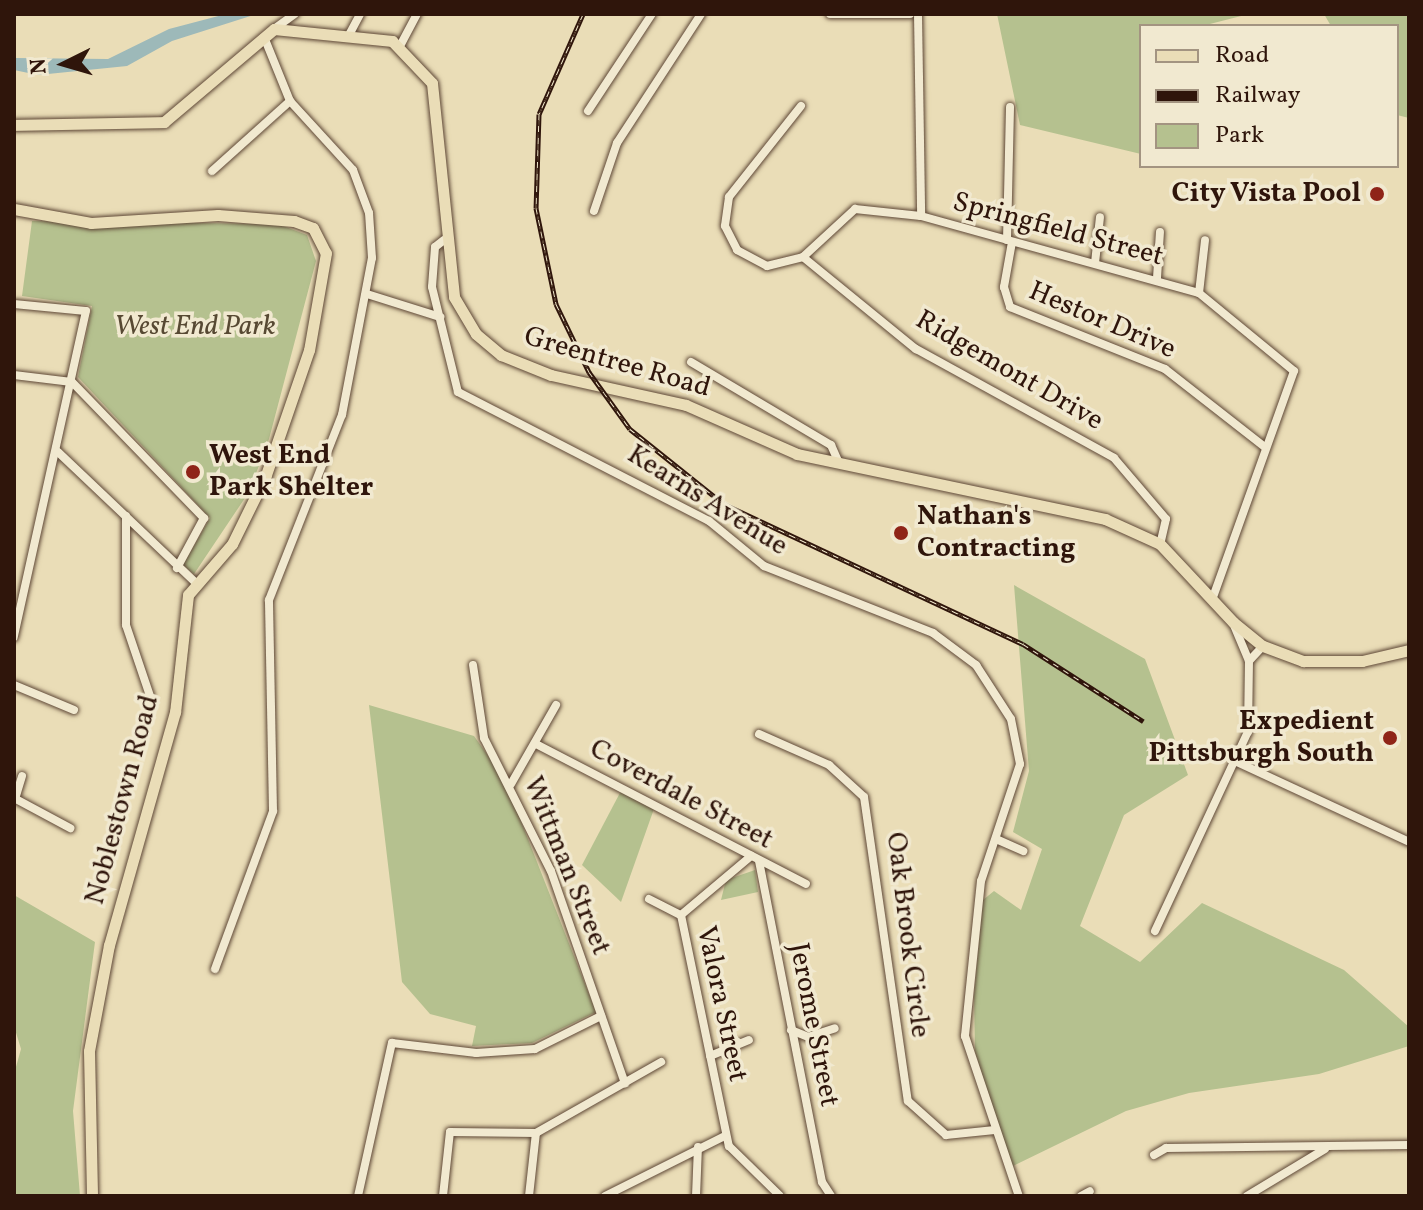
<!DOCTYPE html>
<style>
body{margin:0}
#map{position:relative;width:1423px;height:1210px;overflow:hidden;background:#eaddb7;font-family:Vollkorn,serif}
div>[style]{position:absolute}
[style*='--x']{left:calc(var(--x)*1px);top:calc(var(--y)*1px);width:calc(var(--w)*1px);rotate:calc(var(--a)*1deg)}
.green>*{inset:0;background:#b5c18f}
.water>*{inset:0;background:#9db9b9}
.roads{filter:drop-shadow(0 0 2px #5e4736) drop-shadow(0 0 2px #5e4736)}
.minor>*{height:8px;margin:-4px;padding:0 4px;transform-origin:4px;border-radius:4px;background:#f1e9d0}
.major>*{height:11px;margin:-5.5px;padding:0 5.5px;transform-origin:5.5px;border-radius:5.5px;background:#eaddb7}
.rail>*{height:5px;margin-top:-2.5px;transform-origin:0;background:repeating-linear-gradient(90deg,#f1e9d0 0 6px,#2f150b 0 12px);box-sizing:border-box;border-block:2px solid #2f150b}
.dots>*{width:22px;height:22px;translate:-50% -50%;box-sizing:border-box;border:4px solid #f1e9d0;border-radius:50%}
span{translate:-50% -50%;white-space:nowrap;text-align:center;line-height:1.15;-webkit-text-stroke:7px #f1e9d0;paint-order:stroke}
.poi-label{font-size:28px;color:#2f150b;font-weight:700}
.right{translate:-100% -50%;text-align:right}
.left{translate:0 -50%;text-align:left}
.street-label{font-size:28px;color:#2f150b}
.park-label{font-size:28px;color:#574933;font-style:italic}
.frame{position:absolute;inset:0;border:16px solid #2f150b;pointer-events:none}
.legend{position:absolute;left:1139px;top:24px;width:260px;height:144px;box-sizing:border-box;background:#f1e9d0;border:2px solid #a39481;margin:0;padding:10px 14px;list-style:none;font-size:24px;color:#2f150b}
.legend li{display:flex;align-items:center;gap:16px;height:40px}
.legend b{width:40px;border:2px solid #a39481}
.north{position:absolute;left:24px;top:24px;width:80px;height:80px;-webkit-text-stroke:6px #f1e9d0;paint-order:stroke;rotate:265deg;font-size:22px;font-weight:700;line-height:32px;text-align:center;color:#2f150b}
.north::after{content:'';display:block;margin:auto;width:28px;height:36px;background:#2f150b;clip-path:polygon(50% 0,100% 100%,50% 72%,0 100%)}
</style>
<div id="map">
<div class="green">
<div style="clip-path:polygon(997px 14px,1249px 14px,1202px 26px,1141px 26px,1141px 154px,1020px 125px)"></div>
<div style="clip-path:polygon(1324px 14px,1409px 14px,1409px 118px,1397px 115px,1397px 26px,1331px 26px)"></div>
<div style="clip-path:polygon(32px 221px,278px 224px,307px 235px,316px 261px,269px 439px,249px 492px,194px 574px,183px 565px,210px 518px,78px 377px,92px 306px,22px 296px)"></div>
<div style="clip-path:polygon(1014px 585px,1145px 659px,1188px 775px,1124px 815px,1080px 926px,1140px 962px,1202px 903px,1344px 970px,1409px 1027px,1409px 1046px,1319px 1074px,1189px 1093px,1126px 1111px,1011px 1167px,975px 1052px,974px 995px,983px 900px,994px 891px,1021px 910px,1042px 849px,1013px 832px,1029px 771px)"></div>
<div style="clip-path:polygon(369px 705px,474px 736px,504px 778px,596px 1012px,532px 1043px,472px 1046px,476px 1026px,430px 1014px,402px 982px)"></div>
<div style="clip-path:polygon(622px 789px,655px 806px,621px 902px,582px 865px)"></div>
<div style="clip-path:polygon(755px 870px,758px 892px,721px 900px,726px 880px)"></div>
<div style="clip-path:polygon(14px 895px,95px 942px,73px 1111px,80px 1196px,14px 1196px,14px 1074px,21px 1049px,14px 1026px)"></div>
</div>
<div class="water">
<div style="clip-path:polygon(226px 14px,257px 14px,172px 41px,127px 66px,38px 75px,14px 70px,14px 58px,108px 59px,169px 29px)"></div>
</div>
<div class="roads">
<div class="minor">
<div style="--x:830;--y:14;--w:80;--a:0"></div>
<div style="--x:918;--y:14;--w:202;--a:89.1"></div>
<div style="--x:274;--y:29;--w:26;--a:-36"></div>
<div style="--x:349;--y:35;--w:24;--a:-62"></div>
<div style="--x:400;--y:46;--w:36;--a:-62"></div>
<div style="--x:801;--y:106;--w:116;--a:128.4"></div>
<div style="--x:729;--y:197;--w:29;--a:98"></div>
<div style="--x:725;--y:226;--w:27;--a:63"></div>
<div style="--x:737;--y:250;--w:34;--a:28"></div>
<div style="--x:767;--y:266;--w:37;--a:-14"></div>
<div style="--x:803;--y:257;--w:146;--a:39.2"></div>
<div style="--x:916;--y:349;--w:226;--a:28.8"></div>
<div style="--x:1114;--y:458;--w:80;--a:49.6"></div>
<div style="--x:1166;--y:519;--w:26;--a:103"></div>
<div style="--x:588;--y:111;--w:116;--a:-56.6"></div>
<div style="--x:212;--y:171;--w:105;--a:-41.9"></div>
<div style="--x:594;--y:211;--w:72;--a:-71.3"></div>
<div style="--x:617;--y:143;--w:154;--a:-56.9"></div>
<div style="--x:444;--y:240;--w:11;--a:142"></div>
<div style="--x:435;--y:247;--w:40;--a:94.3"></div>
<div style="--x:432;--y:287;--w:108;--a:76.1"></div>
<div style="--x:458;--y:392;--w:282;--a:27.2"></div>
<div style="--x:709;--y:521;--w:71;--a:39.3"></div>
<div style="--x:764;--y:566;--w:182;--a:21.6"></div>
<div style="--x:933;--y:633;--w:54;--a:36.7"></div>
<div style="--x:976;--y:665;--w:64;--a:57.1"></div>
<div style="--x:1011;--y:719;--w:46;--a:78.7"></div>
<div style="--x:1020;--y:764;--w:123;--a:108.4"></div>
<div style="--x:981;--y:881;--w:156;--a:95.9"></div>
<div style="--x:965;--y:1036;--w:169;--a:71.4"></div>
<div style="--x:1007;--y:240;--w:133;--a:-88.7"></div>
<div style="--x:1012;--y:242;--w:46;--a:100.1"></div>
<div style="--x:1004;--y:287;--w:21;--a:73"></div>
<div style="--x:1010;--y:307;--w:167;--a:21.8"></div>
<div style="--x:1165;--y:369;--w:128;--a:38"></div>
<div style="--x:803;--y:257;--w:71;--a:-42.7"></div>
<div style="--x:855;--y:209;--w:66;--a:6.1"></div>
<div style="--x:921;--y:216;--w:288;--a:15.5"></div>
<div style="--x:1199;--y:293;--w:123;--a:39.4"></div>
<div style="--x:1294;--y:371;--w:240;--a:109.7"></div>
<div style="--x:1095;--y:263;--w:46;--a:-83.8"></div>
<div style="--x:1157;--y:278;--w:46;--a:-86.3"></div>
<div style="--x:1199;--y:293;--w:53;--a:-83.5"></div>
<div style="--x:367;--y:294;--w:77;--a:17.5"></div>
<div style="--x:14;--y:304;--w:72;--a:5.6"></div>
<div style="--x:86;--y:311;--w:334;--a:102.5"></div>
<div style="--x:691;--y:362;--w:163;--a:30.7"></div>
<div style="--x:831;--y:445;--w:20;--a:66"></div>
<div style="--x:14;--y:375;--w:58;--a:6.9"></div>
<div style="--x:72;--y:382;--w:190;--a:45.9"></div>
<div style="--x:204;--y:518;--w:57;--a:118.4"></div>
<div style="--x:58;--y:452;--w:189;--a:43.5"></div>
<div style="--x:126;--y:516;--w:109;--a:90"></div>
<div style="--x:126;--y:625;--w:75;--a:71.3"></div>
<div style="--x:1233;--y:623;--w:41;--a:67.2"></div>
<div style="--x:473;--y:665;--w:74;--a:81.4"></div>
<div style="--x:484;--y:738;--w:149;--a:63.3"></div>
<div style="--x:551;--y:871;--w:225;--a:70.8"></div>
<div style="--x:14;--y:685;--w:65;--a:22.6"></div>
<div style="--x:759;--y:734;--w:77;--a:23.9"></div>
<div style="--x:829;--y:765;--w:47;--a:42.4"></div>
<div style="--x:864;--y:797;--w:307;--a:81.8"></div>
<div style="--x:908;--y:1101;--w:51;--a:41.8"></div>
<div style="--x:946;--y:1135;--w:49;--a:-5.8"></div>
<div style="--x:536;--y:744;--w:304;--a:27.4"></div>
<div style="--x:1237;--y:762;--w:190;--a:24.9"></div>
<div style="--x:511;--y:784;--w:91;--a:-60.3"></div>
<div style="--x:14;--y:798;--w:64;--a:28.2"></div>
<div style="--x:15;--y:799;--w:24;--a:-73"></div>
<div style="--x:996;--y:839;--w:30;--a:24"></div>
<div style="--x:759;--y:861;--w:327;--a:78.9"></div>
<div style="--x:822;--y:1182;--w:17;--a:57"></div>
<div style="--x:649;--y:899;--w:36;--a:27"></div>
<div style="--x:681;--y:915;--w:236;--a:78.3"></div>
<div style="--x:729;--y:1146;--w:71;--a:44.4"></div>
<div style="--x:681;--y:915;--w:92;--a:-40.1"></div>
<div style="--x:1155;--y:931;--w:220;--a:-65"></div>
<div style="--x:1248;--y:732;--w:71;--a:-89.2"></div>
<div style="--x:1249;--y:661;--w:21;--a:-47"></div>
<div style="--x:215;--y:969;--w:168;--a:-69.8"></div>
<div style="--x:273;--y:811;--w:211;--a:-91.1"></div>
<div style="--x:269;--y:600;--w:199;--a:-68.5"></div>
<div style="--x:342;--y:415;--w:160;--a:-79.2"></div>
<div style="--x:372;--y:258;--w:45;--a:-93.8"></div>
<div style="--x:369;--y:213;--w:46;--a:-110.4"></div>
<div style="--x:353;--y:170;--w:93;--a:-132.4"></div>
<div style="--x:290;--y:101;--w:69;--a:-112.1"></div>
<div style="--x:791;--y:1030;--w:18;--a:22"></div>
<div style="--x:808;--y:1037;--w:28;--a:-18"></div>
<div style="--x:710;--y:1056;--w:42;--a:-22.3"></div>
<div style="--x:1154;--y:1155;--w:14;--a:-30"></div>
<div style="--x:1166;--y:1148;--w:243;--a:-0.7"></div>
<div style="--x:358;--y:1196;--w:157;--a:-77.5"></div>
<div style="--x:392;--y:1043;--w:85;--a:6.8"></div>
<div style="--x:476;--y:1053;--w:59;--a:-3.9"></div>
<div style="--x:535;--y:1049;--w:74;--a:-26.6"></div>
<div style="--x:443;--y:1196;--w:64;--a:-83.8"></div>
<div style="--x:450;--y:1132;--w:86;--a:0.7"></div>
<div style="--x:536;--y:1133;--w:144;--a:-29.6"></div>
<div style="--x:529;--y:1196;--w:63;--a:-83.7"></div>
<div style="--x:605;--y:1196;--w:134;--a:-26.6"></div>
<div style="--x:696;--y:1196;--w:49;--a:-87.7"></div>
<div style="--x:1081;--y:1196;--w:10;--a:-29"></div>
<div style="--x:1247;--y:1196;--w:91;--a:-31.1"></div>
</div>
<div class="major">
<div style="--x:14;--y:125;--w:150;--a:-1.1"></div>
<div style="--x:164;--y:122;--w:144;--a:-40.2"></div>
<div style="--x:274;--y:29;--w:119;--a:5.8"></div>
<div style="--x:392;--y:41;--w:58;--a:46.4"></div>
<div style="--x:432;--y:83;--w:215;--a:84.1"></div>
<div style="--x:454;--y:297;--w:43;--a:59.3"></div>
<div style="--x:476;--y:334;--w:33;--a:40"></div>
<div style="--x:501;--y:355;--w:54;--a:21.8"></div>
<div style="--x:551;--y:375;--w:138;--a:12.5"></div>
<div style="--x:686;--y:405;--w:121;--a:23.8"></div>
<div style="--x:797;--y:454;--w:315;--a:11.9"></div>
<div style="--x:1105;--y:519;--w:60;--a:24.4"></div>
<div style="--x:1160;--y:544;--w:107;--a:46.9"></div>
<div style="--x:1233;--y:622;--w:38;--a:39"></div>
<div style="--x:1263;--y:646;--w:43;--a:20.6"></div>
<div style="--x:1303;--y:661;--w:59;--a:0"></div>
<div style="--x:1362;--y:661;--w:48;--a:-13.2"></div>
<div style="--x:14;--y:209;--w:78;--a:10.3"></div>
<div style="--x:91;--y:223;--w:127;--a:-3.6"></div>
<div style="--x:218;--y:215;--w:76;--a:4.5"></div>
<div style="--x:294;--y:221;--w:20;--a:20"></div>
<div style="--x:313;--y:228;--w:28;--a:63"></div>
<div style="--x:326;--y:253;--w:98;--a:99.9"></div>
<div style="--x:309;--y:350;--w:132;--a:109"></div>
<div style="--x:266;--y:475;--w:77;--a:116.2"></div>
<div style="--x:232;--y:544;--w:67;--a:130.8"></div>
<div style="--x:188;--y:595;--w:118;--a:96.3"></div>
<div style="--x:175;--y:712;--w:242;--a:105.8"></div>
<div style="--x:109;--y:945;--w:108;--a:100.7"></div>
<div style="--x:89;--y:1051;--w:145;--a:88.8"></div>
</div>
</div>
<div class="rail">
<div style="--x:583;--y:14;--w:109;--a:113.7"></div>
<div style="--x:539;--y:114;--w:94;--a:91.8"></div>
<div style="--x:536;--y:208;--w:98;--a:78.2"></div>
<div style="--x:556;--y:304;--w:76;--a:64.1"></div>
<div style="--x:589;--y:372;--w:70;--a:54.3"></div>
<div style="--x:630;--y:429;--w:120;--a:38.6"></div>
<div style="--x:724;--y:504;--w:330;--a:25.1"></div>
<div style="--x:1023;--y:644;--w:143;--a:32.7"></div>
</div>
<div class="dots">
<div style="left:1377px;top:194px;background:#8f2418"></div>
<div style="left:193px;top:472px;background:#8f2418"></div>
<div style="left:901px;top:533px;background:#8f2418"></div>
<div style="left:1390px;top:738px;background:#8f2418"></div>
</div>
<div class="poi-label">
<span class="right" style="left:1361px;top:194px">City Vista Pool</span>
<span class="left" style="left:209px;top:472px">West End<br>Park Shelter</span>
<span class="left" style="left:917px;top:533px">Nathan's<br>Contracting</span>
<span class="right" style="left:1374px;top:738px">Expedient<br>Pittsburgh South</span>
</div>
<div class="street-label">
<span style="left:1058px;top:230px;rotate:15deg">Springfield Street</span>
<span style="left:1102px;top:321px;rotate:23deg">Hestor Drive</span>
<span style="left:617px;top:363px;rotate:16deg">Greentree Road</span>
<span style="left:1009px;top:371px;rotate:30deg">Ridgemont Drive</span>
<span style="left:707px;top:501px;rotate:32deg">Kearns Avenue</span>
<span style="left:681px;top:795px;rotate:28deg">Coverdale Street</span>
<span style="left:123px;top:800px;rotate:-75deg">Noblestown Road</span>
<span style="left:566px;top:866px;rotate:68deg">Wittman Street</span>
<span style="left:907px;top:935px;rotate:83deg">Oak Brook Circle</span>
<span style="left:721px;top:1004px;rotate:78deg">Valora Street</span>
<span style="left:813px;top:1025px;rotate:79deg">Jerome Street</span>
</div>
<div class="park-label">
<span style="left:195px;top:327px">West End Park</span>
</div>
<div class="frame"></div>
<ul class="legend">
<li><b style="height:10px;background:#eaddb7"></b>Road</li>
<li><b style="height:10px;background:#2f150b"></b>Railway</li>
<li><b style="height:22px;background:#b5c18f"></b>Park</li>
</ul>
<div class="north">N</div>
</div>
